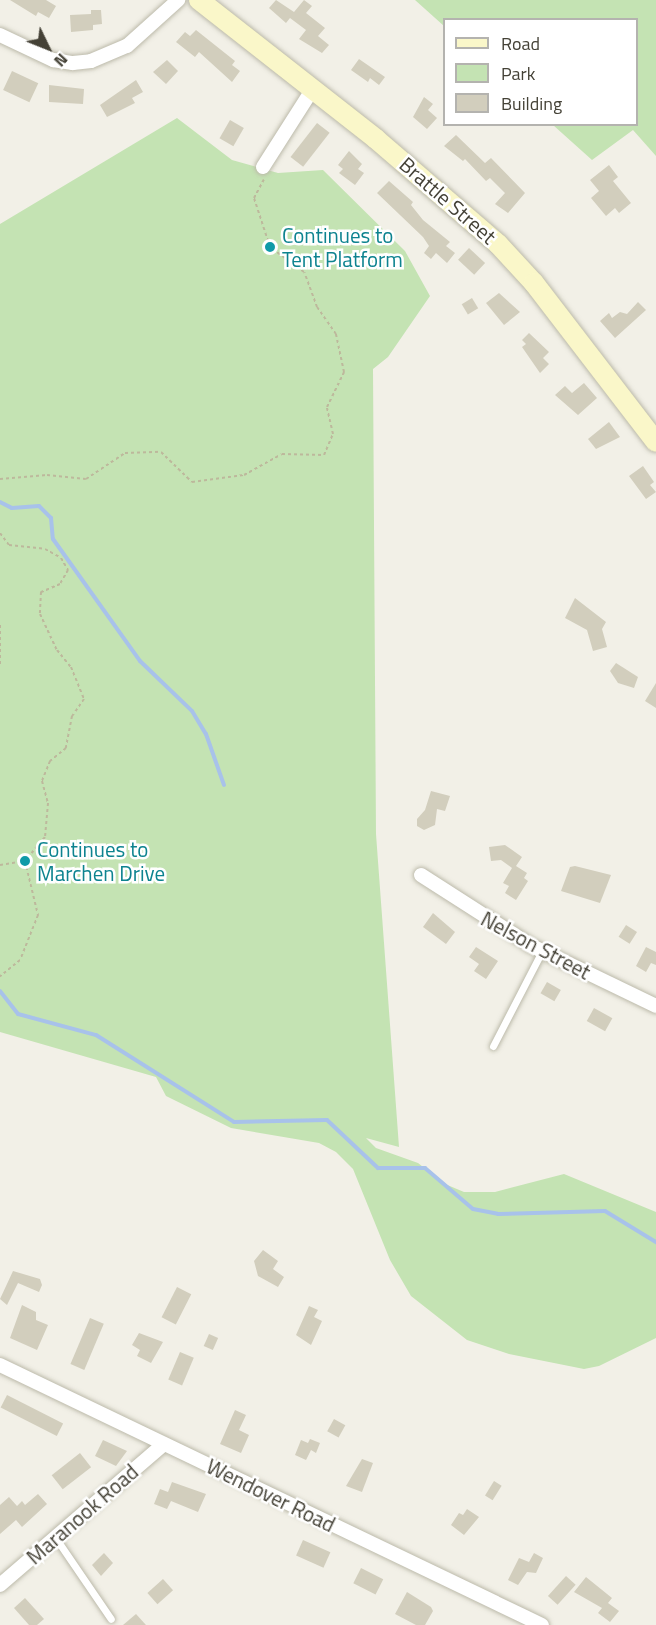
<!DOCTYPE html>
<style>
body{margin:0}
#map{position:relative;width:656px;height:1625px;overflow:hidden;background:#f2f0e7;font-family:"Titillium Web",sans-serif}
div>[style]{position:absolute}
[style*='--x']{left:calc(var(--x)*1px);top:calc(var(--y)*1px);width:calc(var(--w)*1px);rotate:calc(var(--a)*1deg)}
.green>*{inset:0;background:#c4e3b3}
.stream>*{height:4px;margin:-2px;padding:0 2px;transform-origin:2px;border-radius:2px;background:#a8c2ea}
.building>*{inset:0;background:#d2cebd;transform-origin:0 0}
.path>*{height:2px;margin-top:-1px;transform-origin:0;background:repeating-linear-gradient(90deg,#bdb89c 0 3px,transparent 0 6px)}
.roads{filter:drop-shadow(0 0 2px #bcbaaa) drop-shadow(0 0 2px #bcbaaa)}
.lane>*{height:7px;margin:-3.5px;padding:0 3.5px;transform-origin:3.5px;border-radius:3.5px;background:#fff}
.street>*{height:14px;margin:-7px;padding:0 7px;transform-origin:7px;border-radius:7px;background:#fff}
.secondary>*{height:20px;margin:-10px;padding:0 10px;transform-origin:10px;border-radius:10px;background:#faf7c9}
.dots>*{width:16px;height:16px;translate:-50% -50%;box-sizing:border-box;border:3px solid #fff;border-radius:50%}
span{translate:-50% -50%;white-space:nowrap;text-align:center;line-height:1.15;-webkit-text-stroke:5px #fff;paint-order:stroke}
.street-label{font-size:21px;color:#444136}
.culture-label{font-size:21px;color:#0d838f}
.left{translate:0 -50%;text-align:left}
.legend{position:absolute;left:443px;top:18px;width:195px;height:108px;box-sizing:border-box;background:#fff;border:2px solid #b4b3af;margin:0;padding:8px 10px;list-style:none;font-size:18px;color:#444136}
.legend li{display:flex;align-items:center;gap:12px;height:30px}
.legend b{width:30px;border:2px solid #b4b3af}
.north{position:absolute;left:18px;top:18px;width:60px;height:60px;-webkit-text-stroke:4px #fff;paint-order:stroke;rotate:133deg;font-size:16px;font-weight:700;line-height:24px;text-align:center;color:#444136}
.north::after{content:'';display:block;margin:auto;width:21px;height:27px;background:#444136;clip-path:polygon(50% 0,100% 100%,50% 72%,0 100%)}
</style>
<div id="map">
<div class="green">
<div style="clip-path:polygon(415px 0,656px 0,656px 156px,633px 130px,592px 160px,553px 125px,636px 124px,636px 20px,444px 20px,444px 26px)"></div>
<div style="clip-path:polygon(177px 118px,232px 160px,278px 173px,323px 170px,405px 251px,430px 296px,388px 357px,373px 369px,376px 834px,399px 1147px,366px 1138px,376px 1148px,418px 1163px,445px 1184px,464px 1192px,495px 1192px,564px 1174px,656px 1212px,656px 1338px,599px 1366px,584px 1369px,509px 1354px,467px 1340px,411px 1296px,390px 1260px,353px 1169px,336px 1152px,319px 1143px,231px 1128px,166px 1096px,156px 1077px,0 1032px,0 224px)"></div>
</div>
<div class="stream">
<div style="--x:0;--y:502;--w:13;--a:27"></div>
<div style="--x:12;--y:508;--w:27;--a:-4"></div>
<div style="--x:39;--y:506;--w:17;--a:45"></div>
<div style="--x:51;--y:518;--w:21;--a:85"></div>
<div style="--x:53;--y:539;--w:150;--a:54.5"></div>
<div style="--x:140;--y:661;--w:72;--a:43.9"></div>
<div style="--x:192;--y:711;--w:27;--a:59"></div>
<div style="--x:206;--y:734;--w:54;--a:70.6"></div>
<div style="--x:0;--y:991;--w:29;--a:52"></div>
<div style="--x:18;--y:1014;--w:81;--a:15.1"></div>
<div style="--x:96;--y:1035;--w:163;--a:32.2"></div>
<div style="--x:234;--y:1122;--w:93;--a:-1.2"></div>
<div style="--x:327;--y:1120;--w:70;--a:43.3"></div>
<div style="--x:378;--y:1168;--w:47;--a:0"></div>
<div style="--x:425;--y:1168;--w:63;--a:40.5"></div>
<div style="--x:473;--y:1209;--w:25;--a:11"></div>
<div style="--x:498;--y:1214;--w:107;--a:-1.6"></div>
<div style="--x:605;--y:1211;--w:60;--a:31.3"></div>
</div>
<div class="building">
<div style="clip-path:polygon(10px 0,46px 0,56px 6px,49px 18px,38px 12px,36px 16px)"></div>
<div style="clip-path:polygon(276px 0,294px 12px,304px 0,312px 6px,306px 13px,325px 28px,318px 36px,329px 45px,322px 53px,299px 39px,306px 30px,290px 18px,286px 23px,269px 8px)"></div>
<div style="clip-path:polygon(91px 10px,101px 10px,102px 24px,93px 25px,93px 30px,71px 32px,70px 15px,91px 14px)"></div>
<div style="clip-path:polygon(196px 30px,235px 61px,232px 65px,240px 71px,232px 82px,199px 52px,195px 57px,176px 42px,185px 32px,190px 36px)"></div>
<div style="clip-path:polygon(359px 59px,385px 77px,379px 85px,370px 78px,368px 82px,351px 70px)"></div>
<div style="clip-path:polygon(167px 60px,178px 71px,166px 84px,153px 72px)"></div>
<div style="left:12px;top:71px;width:29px;height:21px;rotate:25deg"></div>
<div style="clip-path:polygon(136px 80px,143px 92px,132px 98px,135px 103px,107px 117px,100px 105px)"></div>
<div style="clip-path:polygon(49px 85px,84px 89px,83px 104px,49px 102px)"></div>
<div style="clip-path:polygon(424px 97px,433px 104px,428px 110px,437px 118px,427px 129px,413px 117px)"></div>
<div style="left:230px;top:120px;width:16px;height:21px;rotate:30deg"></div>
<div style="left:317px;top:123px;width:16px;height:43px;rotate:38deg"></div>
<div style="clip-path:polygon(456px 135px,485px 163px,491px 158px,525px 193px,508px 213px,495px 204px,505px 193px,490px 178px,486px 181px,465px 159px,463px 161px,444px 146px)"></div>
<div style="clip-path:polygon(349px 151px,362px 164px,358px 169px,364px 173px,355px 185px,339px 173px,343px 169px,338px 165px)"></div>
<div style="clip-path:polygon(609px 165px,618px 177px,613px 181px,631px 203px,619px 213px,615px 208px,606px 216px,591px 198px,599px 191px,590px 180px)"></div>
<div style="clip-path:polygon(389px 181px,413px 202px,411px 205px,423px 220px,450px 242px,446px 246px,455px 253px,447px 263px,436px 253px,431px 259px,424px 253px,429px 246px,423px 237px,377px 193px)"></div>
<div style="left:469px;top:248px;width:22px;height:16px;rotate:43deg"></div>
<div style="clip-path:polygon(499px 293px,520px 312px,504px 325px,486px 303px)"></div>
<div style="left:472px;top:298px;width:12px;height:12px;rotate:59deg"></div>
<div style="clip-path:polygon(638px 302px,646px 310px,615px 338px,600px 321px,609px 313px,612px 318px,620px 312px,627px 314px)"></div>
<div style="clip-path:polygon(529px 333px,549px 352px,543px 358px,549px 364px,540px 373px,522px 347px,526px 344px,522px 340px)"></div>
<div style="clip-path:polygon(584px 383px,597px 398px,578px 415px,555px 395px,565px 386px,572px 393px)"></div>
<div style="clip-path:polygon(609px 422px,620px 437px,596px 449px,588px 439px)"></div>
<div style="clip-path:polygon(643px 466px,654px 482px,650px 485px,656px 492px,646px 499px,629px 476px)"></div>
<div style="clip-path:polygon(575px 598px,606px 622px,602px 629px,607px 647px,593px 651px,587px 630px,565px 618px)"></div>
<div style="clip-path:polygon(616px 663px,638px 677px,634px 688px,618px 683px,610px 671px)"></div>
<div style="clip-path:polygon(656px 683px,656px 708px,645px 701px)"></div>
<div style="clip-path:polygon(431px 791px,450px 796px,445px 811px,437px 809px,435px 825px,424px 830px,417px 826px,417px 819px,425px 810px)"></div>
<div style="clip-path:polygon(505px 845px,522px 857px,516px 866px,527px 873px,524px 878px,528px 881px,516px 900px,505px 893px,509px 886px,503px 883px,512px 868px,501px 860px,491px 861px,489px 847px)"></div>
<div style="clip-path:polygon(575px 866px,611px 875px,600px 903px,561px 891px,570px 867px)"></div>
<div style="clip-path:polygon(433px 913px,455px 932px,446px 944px,423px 927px)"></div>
<div style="left:626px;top:925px;width:13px;height:14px;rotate:32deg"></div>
<div style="clip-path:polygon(476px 947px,498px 961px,486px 979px,474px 971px,479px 964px,469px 957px)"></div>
<div style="clip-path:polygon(646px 947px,656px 952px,656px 965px,651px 963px,646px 972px,636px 966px)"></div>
<div style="left:547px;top:982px;width:16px;height:13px;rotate:30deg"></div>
<div style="left:594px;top:1008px;width:21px;height:15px;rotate:29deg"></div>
<div style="clip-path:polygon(263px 1250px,278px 1261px,273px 1269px,284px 1277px,278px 1287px,258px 1276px,254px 1261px)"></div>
<div style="clip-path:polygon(13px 1271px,40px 1279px,42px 1285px,39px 1292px,18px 1283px,7px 1305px,0 1299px)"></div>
<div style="left:177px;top:1287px;width:16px;height:34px;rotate:27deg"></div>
<div style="clip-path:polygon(22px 1305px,36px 1312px,36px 1320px,48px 1325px,37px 1350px,10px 1338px)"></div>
<div style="clip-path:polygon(309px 1306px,318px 1310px,314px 1317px,322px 1321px,311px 1345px,296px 1335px)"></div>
<div style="left:90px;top:1318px;width:15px;height:50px;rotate:23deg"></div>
<div style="clip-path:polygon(139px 1333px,163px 1342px,151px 1363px,137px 1356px,140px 1350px,132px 1345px)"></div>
<div style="left:209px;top:1334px;width:10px;height:13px;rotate:24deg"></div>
<div style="left:180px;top:1352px;width:15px;height:30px;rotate:23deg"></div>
<div style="left:7px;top:1395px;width:63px;height:14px;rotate:27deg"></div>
<div style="clip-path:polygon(235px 1410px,246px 1415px,239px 1430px,249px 1435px,241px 1453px,220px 1444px)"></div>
<div style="left:334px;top:1419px;width:13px;height:14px;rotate:29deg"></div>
<div style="clip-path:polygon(310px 1439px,320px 1443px,316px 1453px,311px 1450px,306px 1460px,295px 1455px,301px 1440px,308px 1443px)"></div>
<div style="clip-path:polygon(103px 1440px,127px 1451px,116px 1466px,95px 1456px)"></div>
<div style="left:80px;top:1453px;width:18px;height:36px;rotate:52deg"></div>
<div style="clip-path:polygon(362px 1459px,373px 1463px,362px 1492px,346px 1486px)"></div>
<div style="left:494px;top:1481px;width:9px;height:17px;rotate:32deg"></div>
<div style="clip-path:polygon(172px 1482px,206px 1494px,198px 1512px,171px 1501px,167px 1509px,154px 1504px,160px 1489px,168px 1492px)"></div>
<div style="clip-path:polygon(38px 1494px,47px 1504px,22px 1527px,16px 1520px,0 1534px,0 1505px,9px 1497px,17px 1506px,22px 1501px,25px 1505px)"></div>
<div style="clip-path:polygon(467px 1509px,479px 1517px,464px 1535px,451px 1525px,459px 1513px,463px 1515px)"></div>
<div style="left:303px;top:1540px;width:30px;height:17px;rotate:24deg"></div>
<div style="clip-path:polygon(104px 1553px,113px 1563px,101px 1576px,92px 1565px)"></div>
<div style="clip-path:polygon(534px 1553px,543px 1558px,536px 1573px,527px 1572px,518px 1585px,508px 1580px,519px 1558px,529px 1562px)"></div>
<div style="left:361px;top:1568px;width:25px;height:17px;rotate:27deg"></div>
<div style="left:566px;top:1576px;width:13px;height:27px;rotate:42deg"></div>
<div style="clip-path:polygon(586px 1577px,612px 1598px,608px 1603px,619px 1611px,610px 1622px,598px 1613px,602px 1608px,574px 1592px)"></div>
<div style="left:163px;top:1579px;width:15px;height:21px;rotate:48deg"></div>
<div style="clip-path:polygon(407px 1592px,431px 1607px,433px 1611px,425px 1625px,416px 1625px,395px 1614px)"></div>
<div style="clip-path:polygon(25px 1598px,44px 1619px,37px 1625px,29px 1625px,14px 1608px)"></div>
<div style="clip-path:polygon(136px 1614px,146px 1625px,123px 1625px)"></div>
</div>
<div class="path">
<div style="--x:0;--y:479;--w:47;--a:-4.9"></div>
<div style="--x:47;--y:475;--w:39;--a:6"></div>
<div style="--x:86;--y:479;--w:47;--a:-33.7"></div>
<div style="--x:125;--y:453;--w:36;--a:-2"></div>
<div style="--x:161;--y:452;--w:43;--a:44.1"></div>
<div style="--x:192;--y:482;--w:52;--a:-7.7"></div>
<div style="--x:244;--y:475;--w:43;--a:-28.9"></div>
<div style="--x:282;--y:454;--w:42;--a:1.4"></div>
<div style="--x:324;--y:455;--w:23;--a:-67"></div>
<div style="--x:333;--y:434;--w:28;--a:-103"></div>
<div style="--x:327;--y:407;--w:39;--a:-64"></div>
<div style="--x:344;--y:372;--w:39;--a:-102"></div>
<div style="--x:336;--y:334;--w:33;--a:-125"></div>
<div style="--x:317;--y:307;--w:37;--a:-110"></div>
<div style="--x:304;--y:272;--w:42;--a:-143.7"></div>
<div style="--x:270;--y:247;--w:52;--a:-108.1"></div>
<div style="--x:254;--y:198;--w:21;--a:-62"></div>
<div style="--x:0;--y:533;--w:15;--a:53"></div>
<div style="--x:9;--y:545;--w:36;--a:6"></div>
<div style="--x:45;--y:549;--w:18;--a:29"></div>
<div style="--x:61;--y:558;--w:14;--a:60"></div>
<div style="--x:68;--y:570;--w:16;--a:120"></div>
<div style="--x:60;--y:584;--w:21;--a:157"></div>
<div style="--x:41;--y:592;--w:22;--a:93"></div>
<div style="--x:40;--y:614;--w:40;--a:65"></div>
<div style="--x:57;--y:650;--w:22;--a:51"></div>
<div style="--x:71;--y:667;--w:35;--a:68"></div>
<div style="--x:84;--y:699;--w:21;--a:125"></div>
<div style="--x:72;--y:716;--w:33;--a:101"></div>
<div style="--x:66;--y:748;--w:21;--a:141"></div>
<div style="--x:50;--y:761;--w:22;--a:112"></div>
<div style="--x:42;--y:781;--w:23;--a:75"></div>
<div style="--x:48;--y:803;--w:34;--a:95"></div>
<div style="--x:45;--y:837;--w:31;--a:130"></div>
<div style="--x:25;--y:861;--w:56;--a:76.5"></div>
<div style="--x:38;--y:915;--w:48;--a:111.8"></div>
<div style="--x:20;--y:960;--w:26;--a:141"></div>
<div style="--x:0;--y:625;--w:42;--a:90"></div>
<div style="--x:0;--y:865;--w:25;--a:-9"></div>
</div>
<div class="roads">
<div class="lane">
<div style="--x:493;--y:1046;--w:107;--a:-62.7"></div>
<div style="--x:55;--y:1537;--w:99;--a:55.7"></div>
</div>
<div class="street">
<div style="--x:0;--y:35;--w:59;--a:25.3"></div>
<div style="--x:53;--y:60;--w:20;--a:9"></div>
<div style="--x:73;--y:63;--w:18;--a:-6"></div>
<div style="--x:91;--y:61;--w:39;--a:-23"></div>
<div style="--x:127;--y:46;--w:69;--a:-42"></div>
<div style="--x:263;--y:167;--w:91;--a:-57.5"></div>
<div style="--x:421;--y:875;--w:130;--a:32.7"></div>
<div style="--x:530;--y:945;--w:140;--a:25.8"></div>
<div style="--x:0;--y:1365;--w:601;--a:25.63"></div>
<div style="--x:0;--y:1585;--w:216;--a:-40.7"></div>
</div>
<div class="secondary">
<div style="--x:199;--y:0;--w:225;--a:38.1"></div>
<div style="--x:376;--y:139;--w:161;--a:40.7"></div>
<div style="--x:498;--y:244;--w:53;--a:47.3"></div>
<div style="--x:534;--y:283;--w:200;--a:52.5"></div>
</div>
</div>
<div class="dots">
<div style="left:270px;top:247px;background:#0f9aa8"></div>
<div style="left:25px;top:861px;background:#0f9aa8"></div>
</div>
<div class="street-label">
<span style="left:448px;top:200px;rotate:41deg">Brattle Street</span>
<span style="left:536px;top:945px;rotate:28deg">Nelson Street</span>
<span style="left:271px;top:1495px;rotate:26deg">Wendover Road</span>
<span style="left:82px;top:1514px;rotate:-41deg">Maranook Road</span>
</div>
<div class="culture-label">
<span class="left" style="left:282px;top:247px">Continues to<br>Tent Platform</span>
<span class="left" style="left:37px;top:861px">Continues to<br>Marchen Drive</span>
</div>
<ul class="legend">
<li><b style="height:8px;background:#faf7c9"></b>Road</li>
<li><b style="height:16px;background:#c4e3b3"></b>Park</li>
<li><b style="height:16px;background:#d2cebd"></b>Building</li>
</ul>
<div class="north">N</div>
</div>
